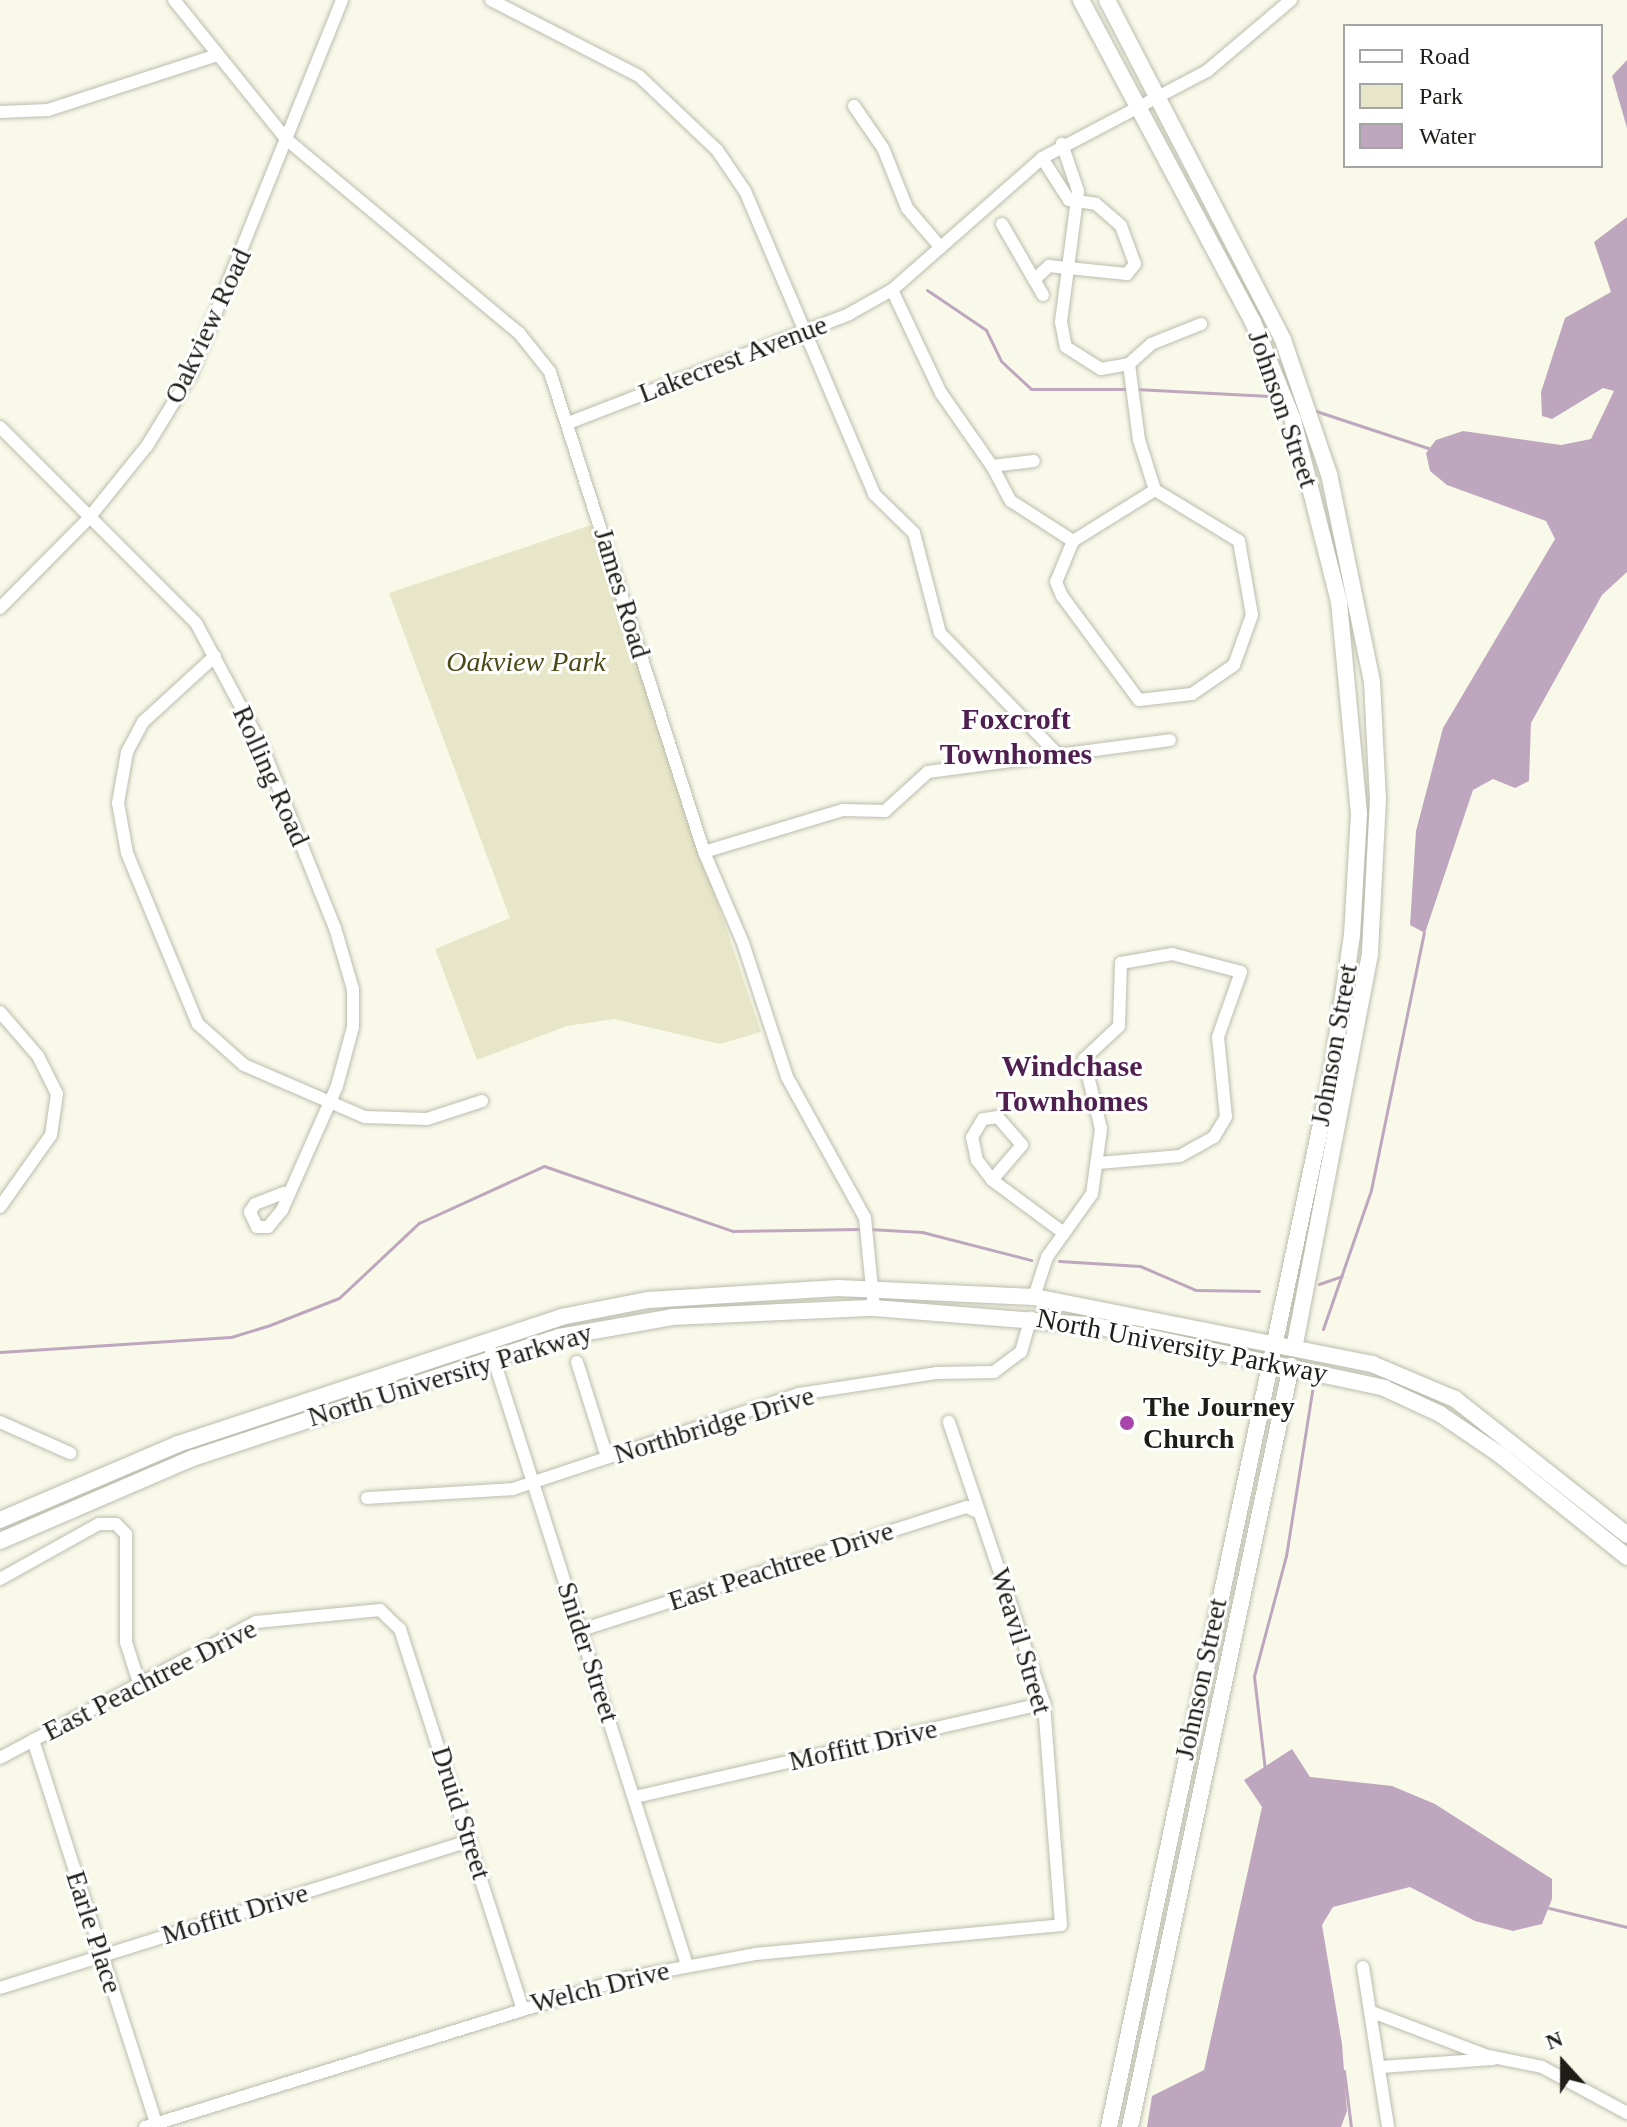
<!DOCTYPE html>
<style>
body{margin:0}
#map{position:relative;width:1627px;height:2127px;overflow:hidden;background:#f9f9ea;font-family:Georgia,serif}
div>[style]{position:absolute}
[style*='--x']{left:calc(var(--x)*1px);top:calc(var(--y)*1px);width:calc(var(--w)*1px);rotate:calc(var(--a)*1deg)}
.green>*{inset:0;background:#e7e6c8}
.water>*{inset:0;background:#bea7be}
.stream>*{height:3px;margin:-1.5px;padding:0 1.5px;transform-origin:1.5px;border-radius:1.5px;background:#bea7be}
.roads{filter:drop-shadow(0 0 2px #bcbcae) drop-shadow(0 0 2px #bcbcae)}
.minor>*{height:12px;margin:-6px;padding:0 6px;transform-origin:6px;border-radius:6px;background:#fff}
.major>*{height:16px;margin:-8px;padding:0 8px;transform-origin:8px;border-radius:8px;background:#fff}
.dots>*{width:22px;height:22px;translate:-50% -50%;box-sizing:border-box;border:4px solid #fff;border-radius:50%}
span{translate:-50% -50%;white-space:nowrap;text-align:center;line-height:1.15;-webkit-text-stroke:6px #fff;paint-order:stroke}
.street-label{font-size:28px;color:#1e1d18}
.park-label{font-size:28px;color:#4c4916;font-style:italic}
.poi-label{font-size:28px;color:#1e1d18;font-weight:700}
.left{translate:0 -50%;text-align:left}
.neighbourhood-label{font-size:30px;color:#4f1f50;font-weight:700}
.legend{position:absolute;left:1343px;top:24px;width:260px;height:144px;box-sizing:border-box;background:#fff;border:2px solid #a5a5a3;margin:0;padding:10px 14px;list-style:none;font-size:24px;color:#1e1d18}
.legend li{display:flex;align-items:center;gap:16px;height:40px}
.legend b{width:40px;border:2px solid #a5a5a3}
.north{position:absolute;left:1523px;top:2023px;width:80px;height:80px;-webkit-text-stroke:6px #fff;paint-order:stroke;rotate:339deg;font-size:22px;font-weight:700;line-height:32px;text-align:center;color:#1e1d18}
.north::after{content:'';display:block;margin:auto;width:28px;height:36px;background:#1e1d18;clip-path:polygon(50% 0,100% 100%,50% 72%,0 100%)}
</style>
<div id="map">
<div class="green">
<div style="clip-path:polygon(591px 525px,761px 1032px,720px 1044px,614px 1019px,567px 1026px,477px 1060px,435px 949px,510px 918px,389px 593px)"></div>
</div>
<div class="water">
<div style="clip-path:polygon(1627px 60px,1627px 128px,1612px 76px)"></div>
<div style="clip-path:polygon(1627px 217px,1627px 572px,1602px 595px,1531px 723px,1529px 781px,1515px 788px,1493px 779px,1473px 790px,1425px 933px,1410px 925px,1416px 831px,1443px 728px,1555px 539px,1546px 521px,1447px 485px,1430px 471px,1426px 453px,1436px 440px,1463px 431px,1561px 445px,1591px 439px,1614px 391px,1603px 388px,1552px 419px,1542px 416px,1541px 392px,1565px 318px,1611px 292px,1594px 242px)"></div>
<div style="clip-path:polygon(1292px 1749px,1310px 1777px,1392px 1786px,1435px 1804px,1552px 1879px,1552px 1899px,1542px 1924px,1513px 1931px,1475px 1921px,1410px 1887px,1333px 1907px,1322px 1925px,1342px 2044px,1347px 2111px,1341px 2127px,1147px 2127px,1152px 2096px,1204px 2070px,1262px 1807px,1244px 1780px)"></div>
</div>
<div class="stream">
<div style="--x:927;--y:290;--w:71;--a:34.1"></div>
<div style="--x:986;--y:330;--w:34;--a:64"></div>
<div style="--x:1001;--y:361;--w:41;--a:43"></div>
<div style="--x:1031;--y:389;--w:97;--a:0"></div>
<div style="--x:1135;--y:389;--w:135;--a:3"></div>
<div style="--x:1316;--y:411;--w:121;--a:18.3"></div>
<div style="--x:869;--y:1229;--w:53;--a:3.2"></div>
<div style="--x:922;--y:1232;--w:113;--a:14.4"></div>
<div style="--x:1059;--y:1261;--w:81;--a:3.5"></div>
<div style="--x:1140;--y:1266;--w:61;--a:23.2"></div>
<div style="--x:1196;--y:1290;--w:63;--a:0.9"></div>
<div style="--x:1319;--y:1284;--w:24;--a:-19"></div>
<div style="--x:1323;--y:1329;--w:147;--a:-70.9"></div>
<div style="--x:1371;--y:1190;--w:263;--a:-78.4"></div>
<div style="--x:0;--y:1352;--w:231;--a:-3.7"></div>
<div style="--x:231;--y:1337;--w:41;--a:-17.1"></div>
<div style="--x:270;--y:1325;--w:74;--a:-21.4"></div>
<div style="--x:339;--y:1298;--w:110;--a:-43.2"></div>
<div style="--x:419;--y:1223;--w:137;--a:-24.5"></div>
<div style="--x:544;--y:1166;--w:200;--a:19"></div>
<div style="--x:733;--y:1231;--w:128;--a:-0.9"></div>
<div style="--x:1265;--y:1770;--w:95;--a:-96.7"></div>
<div style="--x:1254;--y:1676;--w:124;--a:-75.1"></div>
<div style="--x:1286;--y:1556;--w:173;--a:-81"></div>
<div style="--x:1549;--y:1908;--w:80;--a:13.7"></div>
<div style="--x:1344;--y:2071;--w:56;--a:82.9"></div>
</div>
<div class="roads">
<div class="minor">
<div style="--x:174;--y:0;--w:179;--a:51.1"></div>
<div style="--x:286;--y:139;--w:303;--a:39.8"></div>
<div style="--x:519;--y:333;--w:50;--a:51.5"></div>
<div style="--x:550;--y:372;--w:504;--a:72.21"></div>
<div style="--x:704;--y:852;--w:99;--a:66.8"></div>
<div style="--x:743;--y:943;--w:141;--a:71.8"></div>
<div style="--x:787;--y:1077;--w:161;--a:61"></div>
<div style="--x:865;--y:1218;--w:90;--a:84.3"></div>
<div style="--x:491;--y:0;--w:166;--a:27.2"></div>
<div style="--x:639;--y:76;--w:108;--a:43.5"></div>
<div style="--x:717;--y:150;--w:50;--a:55.7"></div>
<div style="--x:745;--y:191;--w:329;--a:66.9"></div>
<div style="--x:874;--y:494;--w:56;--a:44.3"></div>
<div style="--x:914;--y:533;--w:103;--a:75.4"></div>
<div style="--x:940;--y:633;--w:173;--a:45.9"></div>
<div style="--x:854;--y:106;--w:51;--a:55.4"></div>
<div style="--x:883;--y:148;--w:65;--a:68.2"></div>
<div style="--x:907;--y:208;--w:52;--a:49.6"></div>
<div style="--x:0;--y:112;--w:48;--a:-2.4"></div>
<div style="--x:48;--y:110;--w:178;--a:-18"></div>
<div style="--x:1042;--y:158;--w:50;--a:57.3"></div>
<div style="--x:1069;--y:200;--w:27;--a:8"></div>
<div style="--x:1096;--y:204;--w:33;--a:41"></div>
<div style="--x:1121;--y:226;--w:40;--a:69.8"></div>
<div style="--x:1135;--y:264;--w:13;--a:129"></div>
<div style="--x:1127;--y:274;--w:59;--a:-174.2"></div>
<div style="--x:1068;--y:268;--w:54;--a:97.4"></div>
<div style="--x:1061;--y:322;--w:25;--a:79"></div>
<div style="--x:1066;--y:347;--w:41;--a:32.2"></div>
<div style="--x:1101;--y:369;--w:28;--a:-10"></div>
<div style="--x:1002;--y:224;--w:82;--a:60"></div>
<div style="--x:1034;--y:280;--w:21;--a:-43"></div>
<div style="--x:1049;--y:266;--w:19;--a:6"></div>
<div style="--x:1068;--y:268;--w:78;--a:-82.6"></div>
<div style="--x:1078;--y:191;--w:50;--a:-108.8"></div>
<div style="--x:892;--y:290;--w:114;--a:64.6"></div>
<div style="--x:941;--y:393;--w:89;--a:55.1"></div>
<div style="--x:992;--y:466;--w:42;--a:-6.8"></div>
<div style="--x:571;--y:422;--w:298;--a:-21.2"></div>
<div style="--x:849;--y:314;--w:49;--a:-29.2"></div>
<div style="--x:892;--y:290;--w:200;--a:-41.3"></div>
<div style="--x:1042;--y:158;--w:187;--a:-27.8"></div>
<div style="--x:1207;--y:71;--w:110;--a:-40.2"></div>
<div style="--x:0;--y:427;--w:277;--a:45"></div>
<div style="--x:196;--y:623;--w:137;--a:61.8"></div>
<div style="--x:261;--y:744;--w:198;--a:68.1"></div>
<div style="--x:335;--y:928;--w:64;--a:73.6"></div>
<div style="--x:353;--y:989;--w:38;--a:90"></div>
<div style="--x:353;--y:1027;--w:61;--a:105.2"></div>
<div style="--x:337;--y:1086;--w:136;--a:113.9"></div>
<div style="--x:282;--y:1210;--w:22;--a:129"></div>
<div style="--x:268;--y:1227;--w:11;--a:180"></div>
<div style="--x:257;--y:1227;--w:17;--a:-115"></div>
<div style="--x:250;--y:1212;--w:9;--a:-58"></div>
<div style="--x:255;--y:1204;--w:31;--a:-21"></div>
<div style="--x:992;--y:466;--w:40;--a:62"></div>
<div style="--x:1011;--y:501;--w:74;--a:32.8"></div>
<div style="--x:1073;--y:541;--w:44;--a:112.5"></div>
<div style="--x:1056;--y:582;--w:15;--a:67"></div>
<div style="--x:1062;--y:596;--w:129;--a:53.5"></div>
<div style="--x:1139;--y:700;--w:53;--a:-6.5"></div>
<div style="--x:1192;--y:694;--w:51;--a:-34.6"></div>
<div style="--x:1234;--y:665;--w:53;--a:-70.2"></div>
<div style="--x:1252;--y:615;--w:75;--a:-100"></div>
<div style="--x:1239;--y:541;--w:98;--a:-148.7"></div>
<div style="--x:1155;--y:490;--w:97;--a:148.1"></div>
<div style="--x:1155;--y:490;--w:52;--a:-107.7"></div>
<div style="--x:1139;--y:440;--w:77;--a:-97.5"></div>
<div style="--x:1129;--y:364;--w:30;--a:-42"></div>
<div style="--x:1151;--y:344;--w:54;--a:-21.8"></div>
<div style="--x:0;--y:608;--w:125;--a:-45.3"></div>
<div style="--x:88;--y:519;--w:94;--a:-51.1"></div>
<div style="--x:147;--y:446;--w:84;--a:-58.6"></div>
<div style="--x:191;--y:374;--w:403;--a:-68"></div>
<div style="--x:215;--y:656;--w:98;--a:137.5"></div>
<div style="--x:143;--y:722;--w:34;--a:118"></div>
<div style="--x:127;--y:752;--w:52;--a:100"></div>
<div style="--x:118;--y:803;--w:51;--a:79.8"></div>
<div style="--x:127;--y:853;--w:185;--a:67.5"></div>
<div style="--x:198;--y:1024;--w:62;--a:41.7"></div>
<div style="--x:244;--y:1065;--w:132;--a:23.3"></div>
<div style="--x:365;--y:1117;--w:62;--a:1.8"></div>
<div style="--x:427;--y:1119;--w:58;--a:-18.1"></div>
<div style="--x:704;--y:852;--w:145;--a:-16.8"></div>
<div style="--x:843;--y:810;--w:42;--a:1.4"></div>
<div style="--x:885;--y:811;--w:58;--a:-42.2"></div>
<div style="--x:928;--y:772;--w:244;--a:-7.5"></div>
<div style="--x:0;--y:1012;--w:58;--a:49.2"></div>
<div style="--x:38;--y:1056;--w:42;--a:63.4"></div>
<div style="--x:57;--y:1094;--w:41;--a:98.3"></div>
<div style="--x:51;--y:1135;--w:88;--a:125.3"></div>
<div style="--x:992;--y:1180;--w:46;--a:-49.4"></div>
<div style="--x:1022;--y:1145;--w:37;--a:-131"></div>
<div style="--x:998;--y:1117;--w:15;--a:172"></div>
<div style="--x:983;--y:1119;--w:21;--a:121"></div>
<div style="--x:972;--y:1137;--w:24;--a:78"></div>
<div style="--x:977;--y:1160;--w:25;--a:53"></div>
<div style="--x:992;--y:1180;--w:89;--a:36.4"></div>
<div style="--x:1034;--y:1297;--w:42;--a:-72"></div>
<div style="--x:1047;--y:1257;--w:77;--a:-54.5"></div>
<div style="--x:1092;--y:1194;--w:66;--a:-82.1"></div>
<div style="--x:1101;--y:1129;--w:72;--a:-103.7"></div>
<div style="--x:1084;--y:1059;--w:48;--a:-43.3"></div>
<div style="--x:1119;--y:1026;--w:63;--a:-88.2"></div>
<div style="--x:1121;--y:963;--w:52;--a:-10"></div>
<div style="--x:1172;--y:954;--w:71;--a:14.6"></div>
<div style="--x:1241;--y:972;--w:69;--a:109.5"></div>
<div style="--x:1218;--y:1037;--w:80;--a:84.3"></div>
<div style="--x:1226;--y:1117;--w:23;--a:121"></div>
<div style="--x:1214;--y:1137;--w:39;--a:151"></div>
<div style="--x:1180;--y:1156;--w:82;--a:175.1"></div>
<div style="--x:491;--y:1351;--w:645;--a:72.3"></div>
<div style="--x:577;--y:1362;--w:100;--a:72.5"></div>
<div style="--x:0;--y:1422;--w:77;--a:23.9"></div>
<div style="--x:367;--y:1498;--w:146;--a:-3.5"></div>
<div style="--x:513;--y:1489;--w:301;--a:-18.4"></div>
<div style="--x:799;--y:1394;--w:140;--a:-8.7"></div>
<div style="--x:937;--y:1373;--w:57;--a:-1"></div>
<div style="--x:994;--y:1372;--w:34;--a:-37"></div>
<div style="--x:1021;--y:1352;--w:36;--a:-74"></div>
<div style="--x:0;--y:1579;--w:113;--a:-29.1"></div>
<div style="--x:99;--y:1524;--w:17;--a:0"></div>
<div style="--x:116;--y:1524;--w:14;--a:45"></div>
<div style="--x:126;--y:1534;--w:108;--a:90"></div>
<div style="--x:126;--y:1642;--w:43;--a:72.4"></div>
<div style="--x:581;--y:1630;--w:405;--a:-17.7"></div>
<div style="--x:967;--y:1507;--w:14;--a:25"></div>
<div style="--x:33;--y:1740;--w:403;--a:72.2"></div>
<div style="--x:0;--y:1758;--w:290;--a:-28"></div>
<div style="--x:256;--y:1622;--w:125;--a:-5.5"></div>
<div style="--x:380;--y:1610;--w:28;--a:44"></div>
<div style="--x:400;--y:1629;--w:396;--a:72.1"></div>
<div style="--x:635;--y:1797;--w:420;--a:-12.9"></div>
<div style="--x:1363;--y:1967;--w:162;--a:81.1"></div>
<div style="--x:0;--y:1988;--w:492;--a:-17.4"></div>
<div style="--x:1372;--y:2012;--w:124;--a:20.8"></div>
<div style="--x:1488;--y:2056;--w:55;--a:11.5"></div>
<div style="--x:1542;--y:2067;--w:97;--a:28.4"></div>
<div style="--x:1381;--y:2067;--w:112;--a:-4.1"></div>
<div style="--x:145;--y:2127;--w:504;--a:-17.21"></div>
<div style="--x:626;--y:1978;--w:132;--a:-10.5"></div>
<div style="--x:756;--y:1954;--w:306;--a:-5.4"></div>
<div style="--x:1061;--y:1925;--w:223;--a:-94.4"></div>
<div style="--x:1044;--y:1703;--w:297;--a:-108.7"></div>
</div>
<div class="major">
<div style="--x:1081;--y:0;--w:365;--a:61.9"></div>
<div style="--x:1253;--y:322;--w:106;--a:67.8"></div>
<div style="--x:1293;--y:420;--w:188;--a:75.8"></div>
<div style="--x:1339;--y:602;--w:213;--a:84.6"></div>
<div style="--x:1359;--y:814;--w:121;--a:93.3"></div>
<div style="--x:1352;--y:935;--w:144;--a:98.4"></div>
<div style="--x:1331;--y:1077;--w:1073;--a:101.94"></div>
<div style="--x:1107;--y:0;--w:383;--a:62.6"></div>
<div style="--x:1283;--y:340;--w:142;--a:71.1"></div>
<div style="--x:1329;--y:474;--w:212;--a:78.3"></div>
<div style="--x:1372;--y:682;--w:117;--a:87.1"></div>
<div style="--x:1378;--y:799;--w:155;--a:93"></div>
<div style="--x:1370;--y:954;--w:397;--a:100.9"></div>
<div style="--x:0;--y:1520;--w:194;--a:-23.1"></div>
<div style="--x:178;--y:1444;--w:404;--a:-18.3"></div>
<div style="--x:561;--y:1317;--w:89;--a:-11.1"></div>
<div style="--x:648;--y:1300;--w:190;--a:-3.6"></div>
<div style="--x:838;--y:1288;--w:196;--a:2.6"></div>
<div style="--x:1034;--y:1297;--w:345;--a:11.2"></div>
<div style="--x:1372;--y:1364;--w:90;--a:22.9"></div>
<div style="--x:1455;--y:1399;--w:219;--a:38.3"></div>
<div style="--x:0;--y:1541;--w:210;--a:-23.3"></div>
<div style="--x:193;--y:1458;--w:385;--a:-18.3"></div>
<div style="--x:559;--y:1337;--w:115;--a:-10"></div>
<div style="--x:672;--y:1317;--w:202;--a:-2.6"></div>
<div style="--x:874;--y:1308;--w:223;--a:4.6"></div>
<div style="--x:1096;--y:1326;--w:295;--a:12.1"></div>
<div style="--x:1384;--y:1388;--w:62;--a:24.9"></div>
<div style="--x:1440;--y:1414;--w:71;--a:34.1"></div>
<div style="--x:1499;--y:1454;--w:164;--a:38.8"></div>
<div style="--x:1130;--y:2127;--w:778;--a:-78.05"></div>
</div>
</div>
<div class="dots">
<div style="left:1127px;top:1423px;background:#a845ab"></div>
</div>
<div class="street-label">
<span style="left:208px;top:326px;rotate:-65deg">Oakview Road</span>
<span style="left:733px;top:359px;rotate:-21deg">Lakecrest Avenue</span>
<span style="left:1283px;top:409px;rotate:71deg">Johnson Street</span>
<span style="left:622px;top:593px;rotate:73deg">James Road</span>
<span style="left:271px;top:776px;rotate:66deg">Rolling Road</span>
<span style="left:1334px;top:1045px;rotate:-80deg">Johnson Street</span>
<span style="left:1182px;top:1346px;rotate:11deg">North University Parkway</span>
<span style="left:450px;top:1375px;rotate:-17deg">North University Parkway</span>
<span style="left:714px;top:1425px;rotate:-17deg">Northbridge Drive</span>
<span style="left:781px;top:1566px;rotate:-18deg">East Peachtree Drive</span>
<span style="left:1021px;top:1641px;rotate:73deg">Weavil Street</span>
<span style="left:588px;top:1652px;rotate:72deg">Snider Street</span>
<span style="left:1201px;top:1679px;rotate:-78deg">Johnson Street</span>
<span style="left:150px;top:1680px;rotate:-27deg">East Peachtree Drive</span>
<span style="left:863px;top:1745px;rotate:-13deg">Moffitt Drive</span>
<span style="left:461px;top:1813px;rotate:72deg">Druid Street</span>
<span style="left:235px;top:1914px;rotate:-17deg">Moffitt Drive</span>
<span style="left:94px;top:1932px;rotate:72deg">Earle Place</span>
<span style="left:600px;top:1987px;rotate:-14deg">Welch Drive</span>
</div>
<div class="park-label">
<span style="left:526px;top:662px">Oakview Park</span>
</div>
<div class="poi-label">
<span class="left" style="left:1143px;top:1423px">The Journey<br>Church</span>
</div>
<div class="neighbourhood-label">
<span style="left:1016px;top:736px">Foxcroft<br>Townhomes</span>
<span style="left:1072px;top:1083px">Windchase<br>Townhomes</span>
</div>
<ul class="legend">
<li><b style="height:10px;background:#fff"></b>Road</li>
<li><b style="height:22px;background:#e7e6c8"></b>Park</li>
<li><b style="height:22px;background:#bea7be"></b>Water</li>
</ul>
<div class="north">N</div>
</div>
